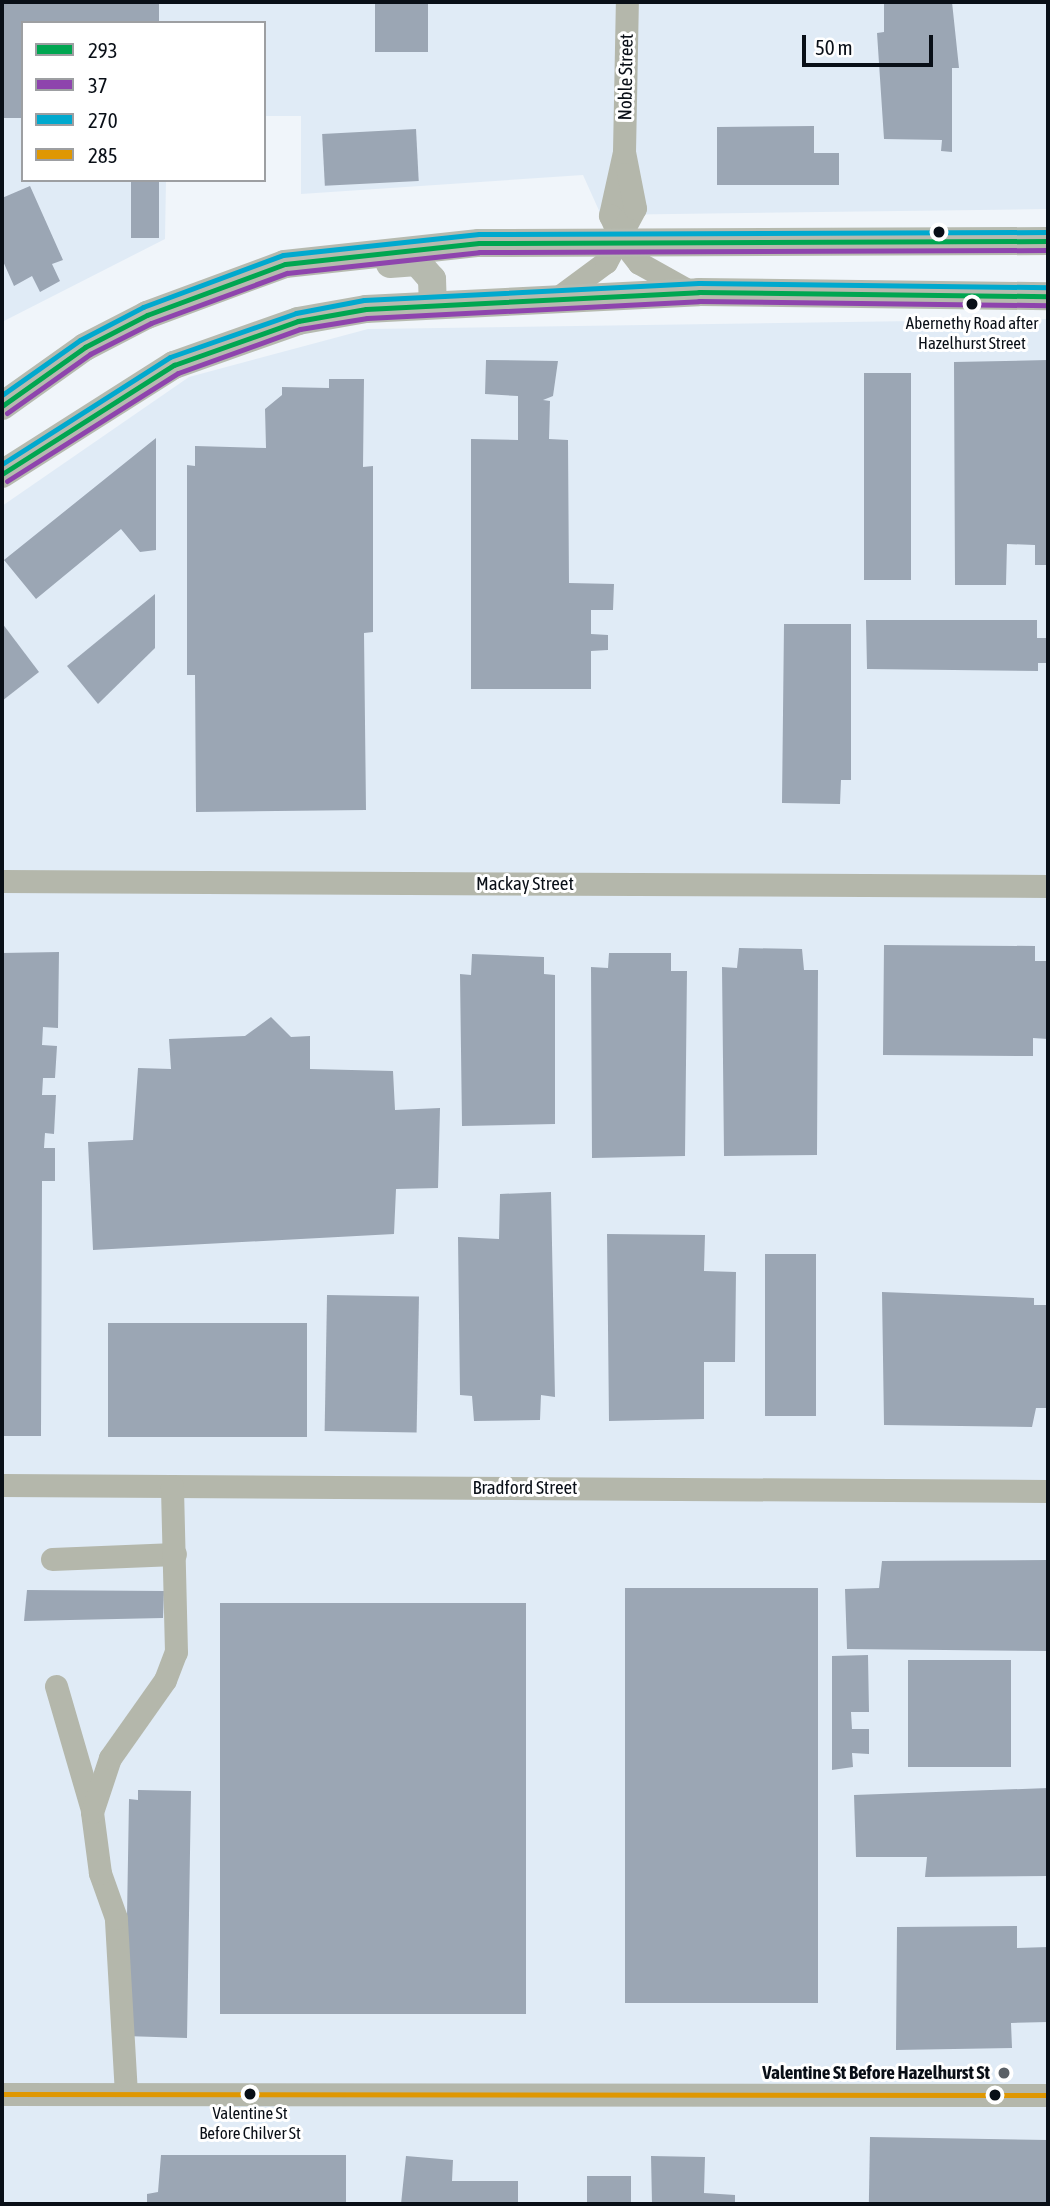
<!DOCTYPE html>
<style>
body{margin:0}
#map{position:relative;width:1050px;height:2206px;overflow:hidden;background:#f0f5fa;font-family:"Asap Condensed",sans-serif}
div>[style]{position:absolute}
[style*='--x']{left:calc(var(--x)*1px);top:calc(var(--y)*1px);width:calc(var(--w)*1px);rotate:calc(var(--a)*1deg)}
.built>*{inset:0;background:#e0ebf6}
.building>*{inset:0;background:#9ba6b4;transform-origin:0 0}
.minor>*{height:23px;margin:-11.5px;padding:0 11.5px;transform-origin:11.5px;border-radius:11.5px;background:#b4b7ab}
.major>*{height:28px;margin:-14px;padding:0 14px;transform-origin:14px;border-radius:14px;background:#b6baaf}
.bus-1>*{height:5px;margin:-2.5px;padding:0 2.5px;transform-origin:2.5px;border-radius:2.5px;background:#00a651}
.bus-2>*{height:5px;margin:-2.5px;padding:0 2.5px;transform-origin:2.5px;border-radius:2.5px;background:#8e44ad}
.bus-3>*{height:5px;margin:-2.5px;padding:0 2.5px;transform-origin:2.5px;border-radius:2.5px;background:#00a9ce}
.bus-4>*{height:5px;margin:-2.5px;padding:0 2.5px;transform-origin:2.5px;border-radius:2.5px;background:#df9702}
.dots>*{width:19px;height:19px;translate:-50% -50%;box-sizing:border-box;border:4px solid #fff;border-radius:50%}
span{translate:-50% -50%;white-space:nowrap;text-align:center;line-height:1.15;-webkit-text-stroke:6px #fff;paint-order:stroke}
.bus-label{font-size:17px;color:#090f17}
.street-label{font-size:19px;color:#090f17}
.poi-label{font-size:19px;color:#090f17;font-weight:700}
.right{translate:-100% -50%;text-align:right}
.frame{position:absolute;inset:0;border:4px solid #090f17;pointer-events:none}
.legend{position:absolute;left:21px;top:21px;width:245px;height:161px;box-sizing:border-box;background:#fff;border:2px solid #9d9fa2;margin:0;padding:9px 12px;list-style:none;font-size:21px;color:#090f17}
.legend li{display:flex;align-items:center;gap:14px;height:35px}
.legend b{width:35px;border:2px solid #9d9fa2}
.scale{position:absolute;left:802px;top:35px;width:131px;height:32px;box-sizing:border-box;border:4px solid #090f17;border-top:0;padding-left:9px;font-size:21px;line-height:24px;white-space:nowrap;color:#090f17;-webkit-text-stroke:5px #fff;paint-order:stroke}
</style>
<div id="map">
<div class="built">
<div style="clip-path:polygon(2px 2px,1048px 2px,1048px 209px,601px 215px,583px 175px,301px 194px,301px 116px,264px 116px,264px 23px,23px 23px,23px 180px,166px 180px,165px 239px,2px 322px)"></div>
<div style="clip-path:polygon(1048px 319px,1048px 2204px,2px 2204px,2px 506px,189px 377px,368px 329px)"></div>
</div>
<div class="building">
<div style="clip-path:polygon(2px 2px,159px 2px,159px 23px,23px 23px,23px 118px,2px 118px)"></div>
<div style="left:375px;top:2px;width:53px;height:50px"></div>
<div style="clip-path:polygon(884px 2px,952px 2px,959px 68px,952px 68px,952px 152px,941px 151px,942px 140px,884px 139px,877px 33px,884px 32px)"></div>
<div style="clip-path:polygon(814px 126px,814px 153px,839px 153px,839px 185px,717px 185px,717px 127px)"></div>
<div style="left:416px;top:129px;width:52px;height:94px;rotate:87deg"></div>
<div style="left:131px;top:180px;width:28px;height:58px"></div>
<div style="clip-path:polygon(30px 186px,63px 260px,52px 264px,60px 281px,40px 292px,32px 276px,14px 286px,2px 259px,2px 198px)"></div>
<div style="clip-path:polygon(486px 360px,558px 361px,553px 396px,543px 400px,550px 401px,549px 439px,568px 440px,569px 583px,614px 584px,613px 610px,591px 610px,591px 634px,608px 635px,608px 650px,591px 651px,591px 689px,471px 689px,471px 439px,518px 440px,518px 396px,485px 394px)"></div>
<div style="clip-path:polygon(1048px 360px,1048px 565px,1035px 565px,1035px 545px,1007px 544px,1006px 585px,955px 585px,954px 362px)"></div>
<div style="left:864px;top:373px;width:47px;height:207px"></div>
<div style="clip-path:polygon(329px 379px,364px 379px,363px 467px,373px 466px,373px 632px,364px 633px,366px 810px,196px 812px,195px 675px,187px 675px,187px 465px,195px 466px,195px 446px,266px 448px,265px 409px,282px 395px,282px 387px,329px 388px)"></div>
<div style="clip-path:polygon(156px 438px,156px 550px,140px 552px,121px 529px,36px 599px,4px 560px)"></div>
<div style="clip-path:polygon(155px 594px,155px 648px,98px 704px,67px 666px)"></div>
<div style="clip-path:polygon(866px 620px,1037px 620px,1037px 638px,1048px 638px,1048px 663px,1038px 663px,1038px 671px,867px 669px)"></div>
<div style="clip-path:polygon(2px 623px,39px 672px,2px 701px)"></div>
<div style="clip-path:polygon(784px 624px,851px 624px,851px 780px,841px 780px,840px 804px,782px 803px)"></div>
<div style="clip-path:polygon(884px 945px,1035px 946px,1035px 961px,1048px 961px,1048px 1039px,1033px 1038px,1033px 1056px,883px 1055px)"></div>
<div style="clip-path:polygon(739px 948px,802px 949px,804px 970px,818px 970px,817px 1155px,724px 1156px,722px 967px,737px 968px)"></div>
<div style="clip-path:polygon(59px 952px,58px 1028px,43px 1027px,42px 1045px,57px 1046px,55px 1078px,43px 1078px,42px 1095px,56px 1095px,54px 1134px,45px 1133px,44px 1148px,55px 1148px,55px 1181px,42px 1181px,41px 1436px,2px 1436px,2px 953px)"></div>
<div style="clip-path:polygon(609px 953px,671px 953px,671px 971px,687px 971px,685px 1156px,592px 1158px,591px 967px,608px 968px)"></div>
<div style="clip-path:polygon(472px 954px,544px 957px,544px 974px,555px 975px,555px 1124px,462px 1126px,460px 974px,471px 975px)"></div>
<div style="clip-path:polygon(271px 1017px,291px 1037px,310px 1036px,310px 1069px,393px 1071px,395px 1110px,440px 1108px,438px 1188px,396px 1189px,394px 1234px,93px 1250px,88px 1142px,133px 1140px,138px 1068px,171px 1069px,169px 1039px,245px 1036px)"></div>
<div style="clip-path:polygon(551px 1192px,555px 1397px,541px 1395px,540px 1420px,474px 1421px,472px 1396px,460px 1395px,458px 1237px,499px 1239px,500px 1194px)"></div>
<div style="clip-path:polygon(607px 1234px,705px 1235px,704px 1271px,736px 1272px,735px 1362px,704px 1362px,704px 1419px,609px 1421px)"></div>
<div style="left:816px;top:1254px;width:162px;height:51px;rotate:90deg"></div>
<div style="clip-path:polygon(882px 1292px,1034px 1298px,1034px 1305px,1048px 1305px,1048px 1408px,1036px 1408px,1032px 1427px,884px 1425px)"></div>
<div style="left:327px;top:1295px;width:92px;height:136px;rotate:1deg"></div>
<div style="left:108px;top:1323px;width:199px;height:114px"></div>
<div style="clip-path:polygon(1048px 1560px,1048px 1651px,847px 1649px,845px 1589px,879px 1588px,882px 1561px)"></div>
<div style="left:818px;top:1588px;width:415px;height:193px;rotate:90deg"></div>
<div style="clip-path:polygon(27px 1590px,164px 1591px,163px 1618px,24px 1621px)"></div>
<div style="left:526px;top:1603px;width:411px;height:306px;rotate:90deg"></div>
<div style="clip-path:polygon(868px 1655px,869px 1712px,851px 1712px,852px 1729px,869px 1729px,869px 1754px,852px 1753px,853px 1767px,832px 1770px,832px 1656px)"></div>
<div style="left:1011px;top:1660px;width:107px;height:103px;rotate:90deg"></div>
<div style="clip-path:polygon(1048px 1788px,1048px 1876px,925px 1877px,927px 1857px,856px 1857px,854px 1795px)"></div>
<div style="clip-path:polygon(138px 1790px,191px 1791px,187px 2038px,125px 2036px,129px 1799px,138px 1800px)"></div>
<div style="clip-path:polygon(1017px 1926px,1017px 1948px,1048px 1947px,1048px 2022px,1011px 2023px,1012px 2048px,896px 2050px,897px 1927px)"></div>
<div style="left:870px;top:2137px;width:178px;height:67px;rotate:1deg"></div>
<div style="clip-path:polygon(161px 2155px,346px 2155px,346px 2204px,147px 2204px,147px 2194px,158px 2192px)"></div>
<div style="clip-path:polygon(406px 2156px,453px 2160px,452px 2181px,518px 2181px,518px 2204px,401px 2204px)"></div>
<div style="clip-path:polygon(651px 2156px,705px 2157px,704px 2193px,735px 2195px,735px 2204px,652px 2204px)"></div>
<div style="left:587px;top:2176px;width:44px;height:28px"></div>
</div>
<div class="minor">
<div style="--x:624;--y:152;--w:65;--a:102.5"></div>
<div style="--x:610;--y:215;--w:27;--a:66"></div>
<div style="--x:621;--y:240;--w:29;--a:52"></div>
<div style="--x:639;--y:263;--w:60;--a:29.1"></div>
<div style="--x:560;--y:296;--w:57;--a:-36.5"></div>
<div style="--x:606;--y:262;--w:61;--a:-61.8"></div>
<div style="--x:635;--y:208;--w:57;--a:-101.1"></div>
<div style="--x:624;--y:152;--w:150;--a:-88.9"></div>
<div style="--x:2;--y:881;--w:1046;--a:0.27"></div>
<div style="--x:2;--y:1485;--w:1046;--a:0.33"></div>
<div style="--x:52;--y:1559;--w:123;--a:-2.3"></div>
<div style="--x:56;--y:1686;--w:129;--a:73.8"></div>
<div style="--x:2;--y:2094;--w:1046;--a:0.05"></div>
<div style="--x:126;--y:2094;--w:176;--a:-93.3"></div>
<div style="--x:116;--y:1918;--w:48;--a:-109.6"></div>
<div style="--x:100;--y:1873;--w:62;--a:-97.5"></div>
<div style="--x:92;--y:1812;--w:57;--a:-71.6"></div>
<div style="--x:110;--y:1758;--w:95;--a:-54.8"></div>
<div style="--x:165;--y:1680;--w:30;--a:-69"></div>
<div style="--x:176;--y:1652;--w:166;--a:-91.4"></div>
</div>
<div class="major">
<div style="--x:390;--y:264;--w:27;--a:-4"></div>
<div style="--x:417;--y:262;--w:23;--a:49"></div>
<div style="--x:432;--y:279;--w:24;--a:88"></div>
<div style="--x:2;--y:406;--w:102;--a:-35.4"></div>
<div style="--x:85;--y:347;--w:70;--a:-27.3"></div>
<div style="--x:147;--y:315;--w:147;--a:-20.3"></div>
<div style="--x:285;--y:264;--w:195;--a:-6.2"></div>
<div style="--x:479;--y:243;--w:569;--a:-0.2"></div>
<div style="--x:2;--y:474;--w:204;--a:-32.4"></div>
<div style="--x:174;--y:365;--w:132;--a:-19.5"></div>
<div style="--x:298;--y:321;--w:69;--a:-10"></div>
<div style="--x:366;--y:309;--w:333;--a:-2.9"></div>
<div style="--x:699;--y:292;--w:349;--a:0.7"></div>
</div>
<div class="bus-1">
<div style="--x:2;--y:406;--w:102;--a:-35.4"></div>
<div style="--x:85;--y:347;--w:70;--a:-27.3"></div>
<div style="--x:147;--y:315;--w:147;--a:-20.3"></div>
<div style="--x:285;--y:264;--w:195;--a:-6.2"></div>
<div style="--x:479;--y:243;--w:569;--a:-0.2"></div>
<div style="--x:2;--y:474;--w:204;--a:-32.4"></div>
<div style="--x:174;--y:365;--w:132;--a:-19.5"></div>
<div style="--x:298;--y:321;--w:69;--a:-10"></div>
<div style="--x:366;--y:309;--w:333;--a:-2.9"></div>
<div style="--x:699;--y:292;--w:349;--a:0.7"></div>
</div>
<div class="bus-2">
<div style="--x:7;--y:413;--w:102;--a:-35.4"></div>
<div style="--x:90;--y:354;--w:68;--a:-26.9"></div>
<div style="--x:151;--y:323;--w:145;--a:-20.2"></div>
<div style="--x:287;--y:273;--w:193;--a:-6.2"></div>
<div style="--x:479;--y:252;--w:569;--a:-0.2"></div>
<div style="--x:7;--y:481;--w:202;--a:-32.3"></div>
<div style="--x:178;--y:373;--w:130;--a:-19.8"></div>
<div style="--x:300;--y:329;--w:68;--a:-9.3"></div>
<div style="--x:367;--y:318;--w:332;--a:-2.9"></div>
<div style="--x:699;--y:301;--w:349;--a:0.7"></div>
</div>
<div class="bus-3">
<div style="--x:2;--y:395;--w:95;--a:-35.2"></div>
<div style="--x:80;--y:340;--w:71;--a:-27.6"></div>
<div style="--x:143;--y:307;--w:149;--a:-20.4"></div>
<div style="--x:283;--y:255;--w:197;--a:-6.1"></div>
<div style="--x:479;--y:234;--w:569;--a:-0.2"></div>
<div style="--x:2;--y:464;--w:199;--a:-32.5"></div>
<div style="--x:170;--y:357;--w:133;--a:-19.2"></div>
<div style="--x:296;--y:313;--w:69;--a:-10.8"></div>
<div style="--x:364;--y:300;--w:335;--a:-2.9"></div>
<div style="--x:699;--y:283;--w:349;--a:0.7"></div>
</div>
<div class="bus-4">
<div style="--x:2;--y:2094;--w:1046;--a:0.05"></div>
</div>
<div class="dots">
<div style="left:939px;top:232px;background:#090f17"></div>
<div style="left:972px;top:304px;background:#090f17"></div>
<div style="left:1004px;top:2073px;background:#5a6066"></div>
<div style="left:250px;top:2094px;background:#090f17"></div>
<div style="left:995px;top:2095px;background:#090f17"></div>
</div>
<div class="bus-label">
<span style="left:972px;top:334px">Abernethy Road after<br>Hazelhurst Street</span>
<span style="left:250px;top:2124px">Valentine St<br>Before Chilver St</span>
</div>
<div class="street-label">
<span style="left:626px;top:77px;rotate:-89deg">Noble Street</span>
<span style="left:525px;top:884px">Mackay Street</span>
<span style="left:525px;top:1488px">Bradford Street</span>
</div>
<div class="poi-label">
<span class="right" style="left:990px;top:2073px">Valentine St Before Hazelhurst St</span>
</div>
<div class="frame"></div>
<ul class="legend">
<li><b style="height:9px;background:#00a651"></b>293</li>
<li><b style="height:9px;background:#8e44ad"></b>37</li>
<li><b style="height:9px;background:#00a9ce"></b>270</li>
<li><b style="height:9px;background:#df9702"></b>285</li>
</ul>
<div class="scale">50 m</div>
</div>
